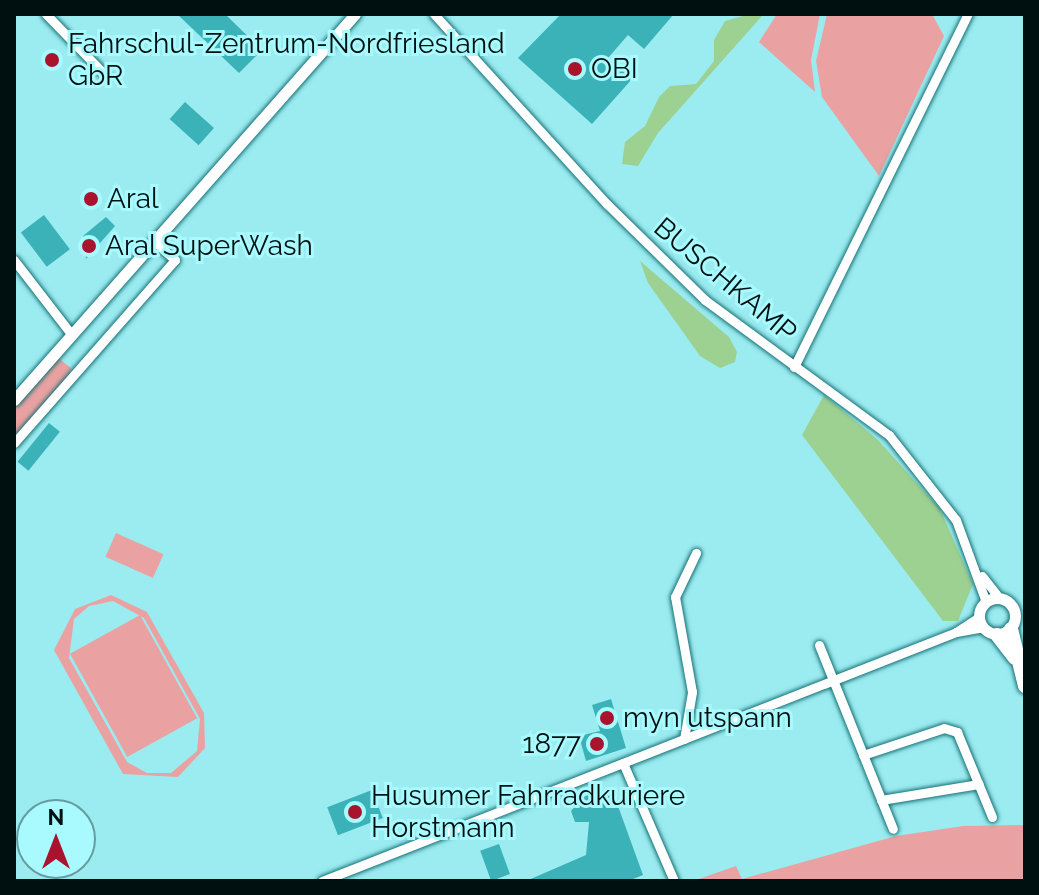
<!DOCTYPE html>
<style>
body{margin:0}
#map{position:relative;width:1039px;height:895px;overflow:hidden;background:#9becf1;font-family:Raleway,sans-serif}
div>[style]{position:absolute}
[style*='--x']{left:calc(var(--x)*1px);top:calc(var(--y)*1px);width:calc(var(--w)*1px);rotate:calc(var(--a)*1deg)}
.green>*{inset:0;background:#e9a2a1;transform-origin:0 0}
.water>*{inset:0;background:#9dd191}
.building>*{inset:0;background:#3bb2b8;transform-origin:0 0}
.roads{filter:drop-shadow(0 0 2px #157175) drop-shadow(0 0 2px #157175)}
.minor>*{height:9px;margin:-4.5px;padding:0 4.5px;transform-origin:4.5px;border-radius:4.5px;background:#fff}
.major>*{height:11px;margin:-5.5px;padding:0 5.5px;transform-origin:5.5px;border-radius:5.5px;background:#fff}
.major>.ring{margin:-5.5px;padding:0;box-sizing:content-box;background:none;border:11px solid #fff;border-radius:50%}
.highway>*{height:14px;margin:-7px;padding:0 7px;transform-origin:7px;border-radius:7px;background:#fff}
.dots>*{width:22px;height:22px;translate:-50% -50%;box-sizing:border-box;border:4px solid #a8fafe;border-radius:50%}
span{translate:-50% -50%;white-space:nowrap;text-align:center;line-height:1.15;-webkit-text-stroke:6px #a8fafe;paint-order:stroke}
.poi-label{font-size:28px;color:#001011}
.left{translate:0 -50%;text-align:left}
.right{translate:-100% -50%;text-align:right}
.street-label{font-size:28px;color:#001011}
.frame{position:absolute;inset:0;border:16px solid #001011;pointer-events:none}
.north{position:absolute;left:16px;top:799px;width:80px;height:80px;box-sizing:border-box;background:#a8fafe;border:2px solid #659c9f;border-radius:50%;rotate:0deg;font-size:22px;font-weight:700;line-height:32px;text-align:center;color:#001011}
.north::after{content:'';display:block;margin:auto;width:28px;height:36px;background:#aa132e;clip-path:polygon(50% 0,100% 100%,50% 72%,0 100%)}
</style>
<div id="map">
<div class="green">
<div style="clip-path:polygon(777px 14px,820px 14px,811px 60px,815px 92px,759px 42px)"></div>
<div style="clip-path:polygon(827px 14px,932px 14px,944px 36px,879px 176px,822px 97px,816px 61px)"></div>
<div style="clip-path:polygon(57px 357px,71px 368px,69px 377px,14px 439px,14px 408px)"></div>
<div style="left:116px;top:533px;width:52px;height:26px;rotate:24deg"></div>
<div style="clip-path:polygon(evenodd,111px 595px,147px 612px,204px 713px,205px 748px,178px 777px,123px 774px,54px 650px,75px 609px,111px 595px,113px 601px,144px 618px,200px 719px,197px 751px,171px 773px,147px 773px,127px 762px,69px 658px,74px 619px,89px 606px,113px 601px)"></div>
<div style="left:140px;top:615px;width:118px;height:80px;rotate:61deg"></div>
<div style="clip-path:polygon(1025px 825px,1025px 881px,693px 881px,736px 866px,742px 879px,896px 836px,963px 826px)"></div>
</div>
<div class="water">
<div style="clip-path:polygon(750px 14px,762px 16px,658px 133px,638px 166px,622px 164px,625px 142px,645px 126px,659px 97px,670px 86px,696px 84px,714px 61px,714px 40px,725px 21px)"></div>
<div style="clip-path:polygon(640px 261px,729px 337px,737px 352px,735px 362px,720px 368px,700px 356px,648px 283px)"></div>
<div style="clip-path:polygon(824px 395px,878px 440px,940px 509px,973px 584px,958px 621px,943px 621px,802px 435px)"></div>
</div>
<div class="building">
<div style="clip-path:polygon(177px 14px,225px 14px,262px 50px,239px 73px)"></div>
<div style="clip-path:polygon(561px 14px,674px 14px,644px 49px,628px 35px,608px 58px,632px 79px,592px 124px,518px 58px)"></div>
<div style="left:185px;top:102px;width:39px;height:23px;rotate:42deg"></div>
<div style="left:44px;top:215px;width:43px;height:29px;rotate:53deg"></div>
<div style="clip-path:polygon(106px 217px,115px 226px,86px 259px,83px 236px)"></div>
<div style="left:49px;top:423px;width:14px;height:50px;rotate:39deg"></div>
<div style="clip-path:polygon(611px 699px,626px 748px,586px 761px,579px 736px,600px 731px,592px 705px)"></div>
<div style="left:372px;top:790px;width:30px;height:48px;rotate:69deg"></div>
<div style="clip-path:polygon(604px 790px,614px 795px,643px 875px,628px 881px,526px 881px,586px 855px,589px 822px,575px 822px,571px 811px,583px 797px)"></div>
<div style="left:499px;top:844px;width:32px;height:20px;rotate:70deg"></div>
</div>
<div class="roads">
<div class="minor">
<div style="--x:46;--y:14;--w:86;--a:45.9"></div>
<div style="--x:434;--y:14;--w:257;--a:47.7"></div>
<div style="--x:607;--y:204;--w:137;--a:44.4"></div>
<div style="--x:705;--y:300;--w:228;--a:36.3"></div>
<div style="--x:889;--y:435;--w:108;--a:51.8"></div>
<div style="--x:956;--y:520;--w:87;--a:69.9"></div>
<div style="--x:14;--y:260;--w:95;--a:52.3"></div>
<div style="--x:794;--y:367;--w:394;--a:-63.8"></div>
<div style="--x:14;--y:443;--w:244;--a:-48.7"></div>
<div style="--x:175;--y:260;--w:28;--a:-138"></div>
<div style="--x:982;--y:576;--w:28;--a:52"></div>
<div style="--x:956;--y:632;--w:27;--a:-10"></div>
<div style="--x:819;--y:645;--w:198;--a:68.1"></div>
<div style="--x:684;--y:739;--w:48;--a:-80.3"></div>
<div style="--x:692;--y:692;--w:97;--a:-100.1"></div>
<div style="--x:675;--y:597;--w:49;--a:-64.5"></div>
<div style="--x:863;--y:755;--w:85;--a:-18.4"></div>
<div style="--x:944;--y:728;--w:14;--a:17"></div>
<div style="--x:957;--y:732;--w:92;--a:67.6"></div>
<div style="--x:623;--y:763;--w:129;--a:66.6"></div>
<div style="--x:881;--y:800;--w:99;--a:-9.3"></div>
<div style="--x:322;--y:881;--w:681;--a:-21.44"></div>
<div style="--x:956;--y:632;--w:27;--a:-33"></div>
</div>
<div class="major">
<div style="--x:14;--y:400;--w:515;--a:-48.54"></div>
<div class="ring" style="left:979px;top:598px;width:25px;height:25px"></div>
</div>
<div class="highway">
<div style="--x:1011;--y:629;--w:59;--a:76.2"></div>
<div style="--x:997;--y:635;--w:29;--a:52"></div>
</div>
</div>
<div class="dots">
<div style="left:52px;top:60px;background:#aa132e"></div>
<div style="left:575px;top:69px;background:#aa132e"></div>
<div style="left:91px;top:199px;background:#aa132e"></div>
<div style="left:89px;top:246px;background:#aa132e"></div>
<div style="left:607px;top:718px;background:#aa132e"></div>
<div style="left:597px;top:744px;background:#aa132e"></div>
<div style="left:355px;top:812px;background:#aa132e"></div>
</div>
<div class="poi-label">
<span class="left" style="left:68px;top:60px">Fahrschul-Zentrum-Nordfriesland<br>GbR</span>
<span class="left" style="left:591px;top:69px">OBI</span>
<span class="left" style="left:107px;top:199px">Aral</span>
<span class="left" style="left:105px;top:246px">Aral SuperWash</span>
<span class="left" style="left:623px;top:718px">myn utspann</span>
<span class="right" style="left:581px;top:744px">1877</span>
<span class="left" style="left:371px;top:812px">Husumer Fahrradkuriere<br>Horstmann</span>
</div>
<div class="street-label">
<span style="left:725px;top:280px;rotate:40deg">BUSCHKAMP</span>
</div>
<div class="frame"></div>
<div class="north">N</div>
</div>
